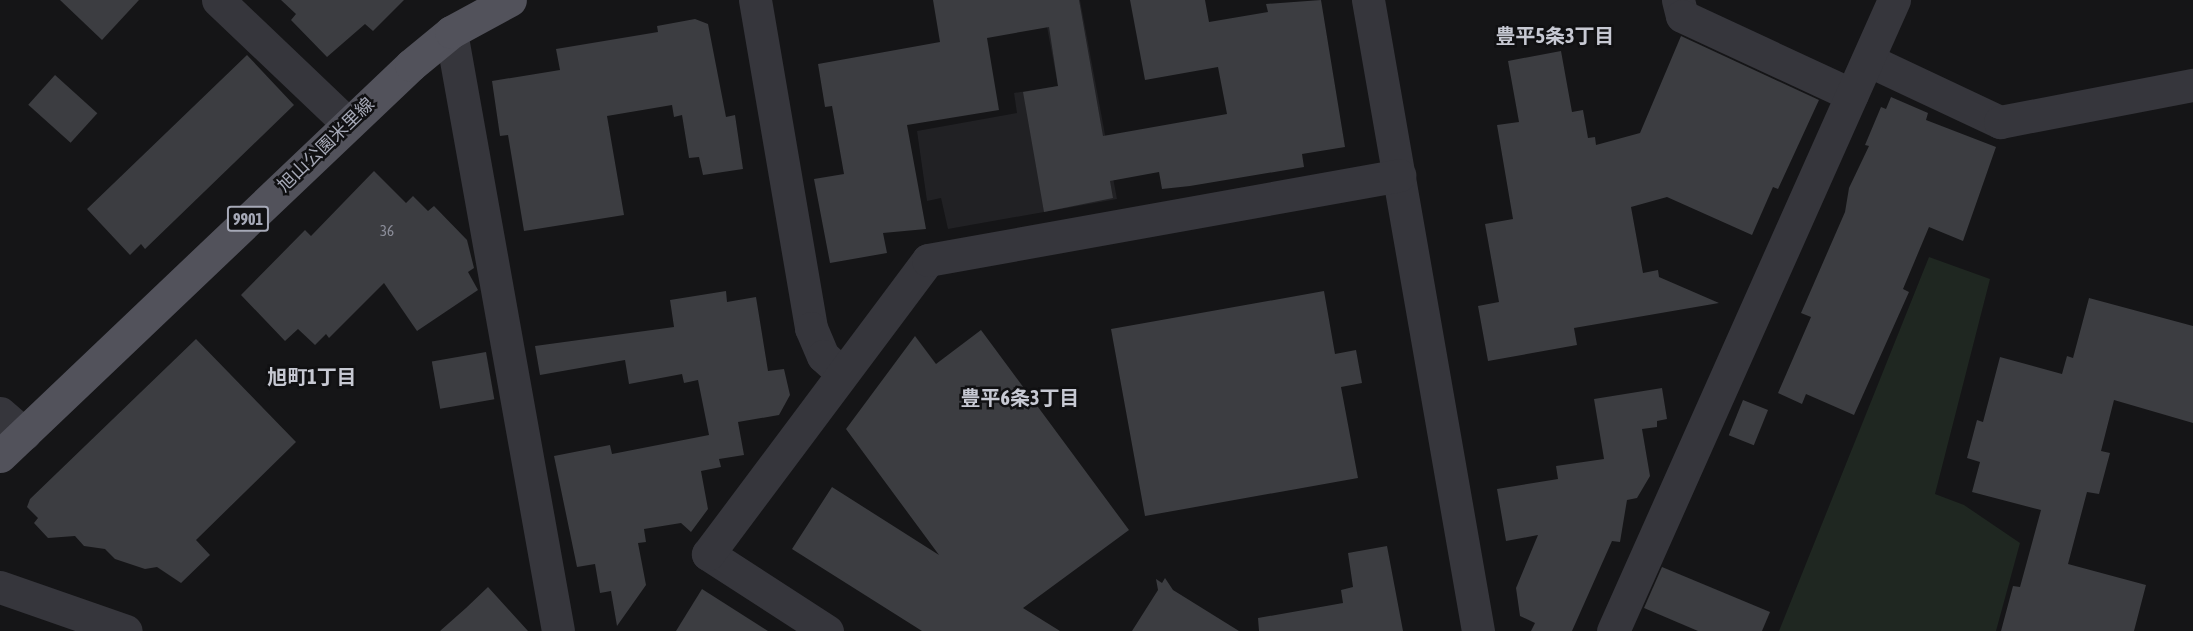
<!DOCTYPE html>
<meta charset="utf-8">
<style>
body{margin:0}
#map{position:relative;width:2193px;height:631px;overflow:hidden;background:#151517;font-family:"Asap Condensed","Noto Sans JP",sans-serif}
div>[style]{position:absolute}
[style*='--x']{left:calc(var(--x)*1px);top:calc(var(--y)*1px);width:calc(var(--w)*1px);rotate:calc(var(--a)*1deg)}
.built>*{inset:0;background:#212124}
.green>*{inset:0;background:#1f2721}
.building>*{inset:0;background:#3c3d41;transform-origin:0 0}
.minor>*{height:33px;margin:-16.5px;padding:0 16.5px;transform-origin:16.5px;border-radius:16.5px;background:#36363c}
.major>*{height:33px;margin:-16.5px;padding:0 16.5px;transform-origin:16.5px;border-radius:16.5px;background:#52525b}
span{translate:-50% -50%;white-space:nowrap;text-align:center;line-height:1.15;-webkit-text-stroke:5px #101012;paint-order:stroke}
.number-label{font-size:15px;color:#8c8e9a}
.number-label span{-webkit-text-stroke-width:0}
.shield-label span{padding:2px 4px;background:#101012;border:2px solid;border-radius:4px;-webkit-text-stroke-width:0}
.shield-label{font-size:16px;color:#a6a9b7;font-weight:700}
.street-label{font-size:18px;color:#a6a9b7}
.neighbourhood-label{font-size:20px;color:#c7c9d3;font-weight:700}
</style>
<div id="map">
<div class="built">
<div style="clip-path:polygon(1042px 0,1080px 0,1117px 199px,948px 229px,941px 198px,927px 201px,917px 131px,1017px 113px,1014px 93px,1058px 86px)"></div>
</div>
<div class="green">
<div style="clip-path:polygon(1929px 257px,1990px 279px,1935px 494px,1964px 505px,2020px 543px,1996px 631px,1779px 631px)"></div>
</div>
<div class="building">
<div style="clip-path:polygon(60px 0,139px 0,102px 40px)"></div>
<div style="clip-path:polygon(281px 0,404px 0,373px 31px,365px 24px,327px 57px,291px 20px,296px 14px)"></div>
<div style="clip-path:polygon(933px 0,1079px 0,1103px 136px,1227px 114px,1218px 67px,1145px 80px,1130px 0,1205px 0,1209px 22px,1268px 12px,1266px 4px,1321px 0,1345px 147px,1302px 154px,1304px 167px,1190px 186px,1162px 189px,1159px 172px,1110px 181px,1113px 198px,1044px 212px,1023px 92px,1058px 86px,1049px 27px,987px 38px,999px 110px,907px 125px,926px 229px,883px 233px,887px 253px,830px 263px,814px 179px,844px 174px,832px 106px,825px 107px,818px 64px,940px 42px)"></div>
<div style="clip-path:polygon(695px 19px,708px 24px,726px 117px,735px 115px,743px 169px,703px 175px,699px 157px,689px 158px,682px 115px,674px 117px,672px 105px,607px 116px,624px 215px,524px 231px,508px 135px,500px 136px,492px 81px,560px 70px,556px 49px,658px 32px,657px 26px)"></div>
<div style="clip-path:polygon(1681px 36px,1819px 100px,1778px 189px,1773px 187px,1752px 235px,1667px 197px,1631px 207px,1643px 273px,1658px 270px,1659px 277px,1719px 303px,1574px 328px,1577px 345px,1488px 361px,1478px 306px,1499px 302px,1485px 224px,1513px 219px,1497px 125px,1519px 122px,1508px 61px,1561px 51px,1572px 112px,1583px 110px,1588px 138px,1595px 137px,1596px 145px,1640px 133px)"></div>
<div style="clip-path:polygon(247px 55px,294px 105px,145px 249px,141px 244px,130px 255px,87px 209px)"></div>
<div style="left:55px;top:75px;width:57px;height:40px;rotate:42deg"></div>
<div style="clip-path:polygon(1891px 97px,1928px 113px,1926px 120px,1996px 147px,1963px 241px,1929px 227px,1903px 289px,1909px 292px,1854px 415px,1806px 394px,1802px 404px,1778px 393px,1811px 317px,1801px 313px,1845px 212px,1849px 188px,1869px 146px,1865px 145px,1881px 107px,1886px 109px)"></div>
<div style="clip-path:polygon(374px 171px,406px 203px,413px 196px,428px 211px,434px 206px,467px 240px,474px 268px,468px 272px,478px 290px,417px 331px,384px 283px,329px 338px,326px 334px,315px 345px,298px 329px,285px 341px,241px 295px,305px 230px,311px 236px)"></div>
<div style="clip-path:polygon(726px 291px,727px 302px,756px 297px,768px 371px,784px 369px,790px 395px,779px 415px,738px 422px,744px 455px,719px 459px,721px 467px,701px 471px,708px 509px,691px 532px,681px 523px,644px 529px,646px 542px,638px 543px,646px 585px,617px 626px,611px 591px,600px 593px,595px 564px,577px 567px,554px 456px,610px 445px,612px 454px,709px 435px,698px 380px,684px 383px,682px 374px,629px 384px,625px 360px,540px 375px,535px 346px,674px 327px,670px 300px)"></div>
<div style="clip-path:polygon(1324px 291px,1335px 354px,1356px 350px,1362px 383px,1341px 387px,1358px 478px,1145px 516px,1111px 329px)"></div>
<div style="clip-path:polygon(2089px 298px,2193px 326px,2193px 423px,2114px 400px,2101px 451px,2110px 453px,2099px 494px,2087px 492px,2068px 564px,2146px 585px,2134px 631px,2001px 631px,2013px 586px,2020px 587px,2041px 510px,1972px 492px,1980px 462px,1967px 458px,1977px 420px,1983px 422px,2000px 357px,2062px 374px,2067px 356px,2073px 358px)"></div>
<div style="clip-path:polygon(981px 330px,1129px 530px,1023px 608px,1060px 631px,922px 631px,792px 549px,832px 487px,939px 555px,846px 429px,915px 336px,936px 364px)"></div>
<div style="clip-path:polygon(196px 339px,296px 442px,196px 540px,210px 555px,181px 583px,157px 567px,145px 569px,115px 559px,105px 549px,84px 546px,75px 536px,48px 538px,34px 523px,38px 518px,27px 507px,30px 499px)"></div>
<div style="left:486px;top:352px;width:48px;height:55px;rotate:80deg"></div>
<div style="clip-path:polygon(1662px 388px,1667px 419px,1657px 421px,1657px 427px,1642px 429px,1650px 476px,1637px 498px,1627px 500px,1620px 542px,1612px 541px,1572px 631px,1531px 631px,1535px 623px,1520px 616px,1516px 588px,1538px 535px,1506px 541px,1497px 489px,1558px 479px,1556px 466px,1604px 459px,1594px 399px)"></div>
<div style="left:1743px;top:400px;width:27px;height:38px;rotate:22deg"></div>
<div style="clip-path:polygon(1387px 546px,1403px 631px,1259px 631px,1258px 618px,1343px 603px,1341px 590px,1353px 587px,1348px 553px)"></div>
<div style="clip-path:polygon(1662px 567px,1770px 612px,1762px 631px,1698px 631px,1644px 608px)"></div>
<div style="clip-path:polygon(1165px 578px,1173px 590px,1239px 631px,1132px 631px,1158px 590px,1156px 579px,1162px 583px)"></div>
<div style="clip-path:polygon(488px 587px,528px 631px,440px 631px,466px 608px)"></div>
<div style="clip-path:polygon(702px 589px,768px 631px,676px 631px)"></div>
</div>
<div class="minor">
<div style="--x:218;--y:0;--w:180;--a:43.6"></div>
<div style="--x:755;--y:0;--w:333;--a:80.3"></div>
<div style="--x:811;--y:328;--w:30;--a:67"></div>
<div style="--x:823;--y:356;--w:25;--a:42"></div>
<div style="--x:1368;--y:0;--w:641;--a:80.11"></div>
<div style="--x:1678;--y:0;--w:16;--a:76"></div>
<div style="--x:1682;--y:16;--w:187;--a:24.9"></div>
<div style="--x:451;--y:32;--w:608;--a:79.87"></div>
<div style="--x:1868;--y:60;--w:146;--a:25.2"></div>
<div style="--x:2000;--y:122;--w:197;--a:-10.9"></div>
<div style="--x:0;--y:413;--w:32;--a:41"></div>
<div style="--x:0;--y:587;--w:133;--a:19.2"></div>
<div style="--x:827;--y:631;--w:142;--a:-147.1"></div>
<div style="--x:708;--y:554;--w:367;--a:-53.2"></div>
<div style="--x:928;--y:260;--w:479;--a:-10.2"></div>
<div style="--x:1613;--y:631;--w:691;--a:-66"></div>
</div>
<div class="major">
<div style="--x:0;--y:456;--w:567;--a:-43.57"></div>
<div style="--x:411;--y:65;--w:52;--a:-39.5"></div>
<div style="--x:451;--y:32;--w:67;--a:-28.5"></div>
</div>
<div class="number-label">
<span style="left:387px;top:231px">36</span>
</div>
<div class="shield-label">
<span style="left:248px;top:219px">9901</span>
</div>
<div class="street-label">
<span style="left:326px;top:145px;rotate:-44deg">旭山公園米里線</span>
</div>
<div class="neighbourhood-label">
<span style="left:1555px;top:35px">豊平5条3丁目</span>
<span style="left:312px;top:376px">旭町1丁目</span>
<span style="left:1020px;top:397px">豊平6条3丁目</span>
</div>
</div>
